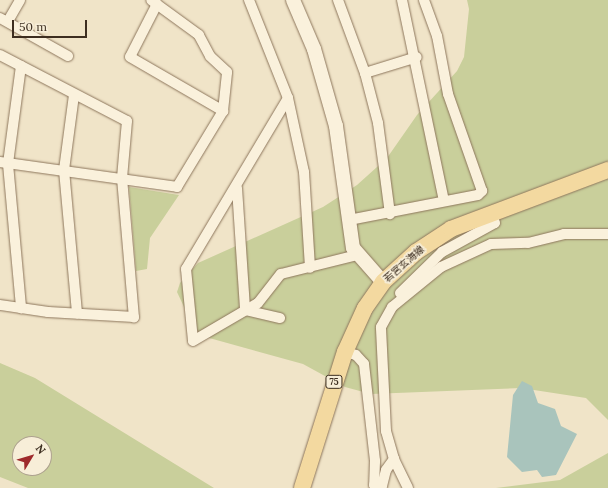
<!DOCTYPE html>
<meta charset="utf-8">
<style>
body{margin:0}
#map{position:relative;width:608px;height:488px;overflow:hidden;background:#f0e4c8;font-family:Lora,"Noto Sans JP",serif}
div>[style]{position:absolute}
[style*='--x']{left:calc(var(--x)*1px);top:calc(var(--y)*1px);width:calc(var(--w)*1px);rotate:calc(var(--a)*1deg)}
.green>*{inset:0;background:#c9cf9b}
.water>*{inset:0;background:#a9c4bc}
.roads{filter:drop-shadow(0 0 1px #8d765c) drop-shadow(0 0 1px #8d765c)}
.street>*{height:10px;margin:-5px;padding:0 5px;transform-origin:5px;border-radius:5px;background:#faf1dc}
.secondary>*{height:14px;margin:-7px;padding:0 7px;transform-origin:7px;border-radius:7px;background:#faf1dc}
.primary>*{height:16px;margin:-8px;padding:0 8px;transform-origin:8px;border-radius:8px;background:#f3d9a0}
span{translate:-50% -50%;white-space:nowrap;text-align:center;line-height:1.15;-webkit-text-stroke:3.5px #f7eed8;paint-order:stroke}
.shield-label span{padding:1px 3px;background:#f7eed8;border:1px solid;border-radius:3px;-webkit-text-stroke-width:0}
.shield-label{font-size:9px;color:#3d2e20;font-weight:700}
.street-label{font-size:10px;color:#3d2e20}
.north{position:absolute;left:12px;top:436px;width:40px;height:40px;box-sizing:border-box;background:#f7eed8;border:1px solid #ada18e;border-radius:50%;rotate:52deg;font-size:11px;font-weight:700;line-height:16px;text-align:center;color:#3d2e20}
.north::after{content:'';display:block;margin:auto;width:14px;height:18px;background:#9e2a2b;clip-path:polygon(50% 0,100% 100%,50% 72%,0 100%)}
.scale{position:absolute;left:12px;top:20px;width:75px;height:18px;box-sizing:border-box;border:2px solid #3d2e20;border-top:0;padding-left:5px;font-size:12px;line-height:14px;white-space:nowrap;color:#3d2e20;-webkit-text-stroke:3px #f7eed8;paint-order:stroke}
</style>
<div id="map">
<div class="green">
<div style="clip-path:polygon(467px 0,608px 0,608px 420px,586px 398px,521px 388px,371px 394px,345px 387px,303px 364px,202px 336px,192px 324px,177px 292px,180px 283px,198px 263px,323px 207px,357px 185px,387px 158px,417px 115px,457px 71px,464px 57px,469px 9px)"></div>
<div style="clip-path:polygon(129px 187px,179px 195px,150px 238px,147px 269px,136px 271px)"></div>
<div style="clip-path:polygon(evenodd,0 363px,35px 378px,214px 488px,28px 488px,0 477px,0 363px,20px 444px,44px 444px,44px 468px,20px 468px,20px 444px)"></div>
<div style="clip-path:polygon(608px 453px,608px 488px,496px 488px,560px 480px)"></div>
</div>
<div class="water">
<div style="clip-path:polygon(522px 381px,532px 386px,538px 403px,555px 409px,561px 426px,577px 434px,556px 475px,542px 477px,537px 470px,522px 472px,507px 457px,513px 395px)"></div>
</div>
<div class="roads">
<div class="street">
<div style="--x:249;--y:0;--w:105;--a:68.3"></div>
<div style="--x:288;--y:98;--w:76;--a:77.8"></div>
<div style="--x:304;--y:172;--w:96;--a:86.4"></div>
<div style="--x:338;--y:0;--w:78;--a:69.7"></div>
<div style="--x:365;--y:73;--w:52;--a:75.4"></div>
<div style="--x:378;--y:123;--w:92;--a:82.5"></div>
<div style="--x:402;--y:0;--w:205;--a:78.2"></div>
<div style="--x:157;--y:4;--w:59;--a:117"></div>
<div style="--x:130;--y:57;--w:108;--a:30.1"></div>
<div style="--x:0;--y:18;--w:78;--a:29.2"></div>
<div style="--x:8;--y:21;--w:24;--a:-60"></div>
<div style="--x:0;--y:55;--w:143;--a:27.5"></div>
<div style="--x:127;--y:121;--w:57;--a:95"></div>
<div style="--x:122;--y:178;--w:140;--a:85.1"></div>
<div style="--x:134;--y:317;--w:86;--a:-176.7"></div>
<div style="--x:48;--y:312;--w:49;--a:-171.7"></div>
<div style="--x:21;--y:66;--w:99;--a:97.6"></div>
<div style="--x:8;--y:164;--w:145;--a:84.8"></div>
<div style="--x:365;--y:73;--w:54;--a:-17.1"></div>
<div style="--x:74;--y:95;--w:76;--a:97.6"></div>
<div style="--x:64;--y:170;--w:144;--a:84.8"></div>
<div style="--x:288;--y:98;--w:199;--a:120.8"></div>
<div style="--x:186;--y:269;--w:72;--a:84.4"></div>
<div style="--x:193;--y:341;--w:75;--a:-30.3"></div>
<div style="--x:258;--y:303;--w:37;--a:-52"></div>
<div style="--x:281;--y:274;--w:78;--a:-14"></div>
<div style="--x:0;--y:162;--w:179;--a:8"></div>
<div style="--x:177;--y:187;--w:89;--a:-58.8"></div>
<div style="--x:223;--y:111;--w:39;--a:-84"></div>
<div style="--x:227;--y:72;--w:23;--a:-137"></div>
<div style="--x:210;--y:56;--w:24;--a:-118"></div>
<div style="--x:199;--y:35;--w:59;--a:-143.9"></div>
<div style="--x:237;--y:188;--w:122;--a:86.2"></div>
<div style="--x:349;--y:220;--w:131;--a:-11"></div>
<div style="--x:478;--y:195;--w:6;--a:-45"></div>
<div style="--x:482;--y:191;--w:103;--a:-109.3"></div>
<div style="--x:448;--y:94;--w:59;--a:-100.7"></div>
<div style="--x:437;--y:36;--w:38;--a:-110"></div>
<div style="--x:400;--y:293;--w:59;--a:-44.3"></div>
<div style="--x:442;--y:252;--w:60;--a:-28.7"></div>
<div style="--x:495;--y:223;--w:12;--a:-110"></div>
<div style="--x:245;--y:310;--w:36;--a:13"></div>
<div style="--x:345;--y:352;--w:11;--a:15"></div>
<div style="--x:356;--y:355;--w:12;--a:48"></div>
<div style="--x:364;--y:364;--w:98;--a:83.5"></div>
<div style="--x:375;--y:461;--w:24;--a:92"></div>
<div style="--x:374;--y:485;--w:8;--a:7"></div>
<div style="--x:382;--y:486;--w:16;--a:-76"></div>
<div style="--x:386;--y:470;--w:14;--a:-54"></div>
<div style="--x:408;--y:488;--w:32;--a:-116"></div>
<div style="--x:394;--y:459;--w:29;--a:-106"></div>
<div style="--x:386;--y:431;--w:104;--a:-92.8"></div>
<div style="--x:381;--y:327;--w:23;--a:-61"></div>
<div style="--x:392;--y:307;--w:63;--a:-39.2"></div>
<div style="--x:441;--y:267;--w:55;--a:-24.7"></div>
<div style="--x:491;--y:244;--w:37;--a:-2"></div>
<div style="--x:528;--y:243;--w:37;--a:-14"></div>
<div style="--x:564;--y:234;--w:44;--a:0"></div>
</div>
<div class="secondary">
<div style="--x:293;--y:0;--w:53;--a:66.8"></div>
<div style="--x:314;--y:49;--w:80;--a:74.1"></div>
<div style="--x:336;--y:126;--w:123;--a:82.1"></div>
<div style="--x:353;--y:248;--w:45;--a:48.6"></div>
</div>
<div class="primary">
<div style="--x:302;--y:488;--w:143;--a:-72.5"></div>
<div style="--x:345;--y:352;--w:48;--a:-65.6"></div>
<div style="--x:365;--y:308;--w:32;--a:-55"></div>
<div style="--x:383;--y:282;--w:45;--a:-42.3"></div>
<div style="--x:416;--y:252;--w:42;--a:-33.3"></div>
<div style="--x:451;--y:229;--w:168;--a:-20.6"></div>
</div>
</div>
<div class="shield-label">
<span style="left:334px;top:382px">75</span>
</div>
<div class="street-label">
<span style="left:404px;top:264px;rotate:-41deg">若宮玄海線</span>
</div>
<div class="north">N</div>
<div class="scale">50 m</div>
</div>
